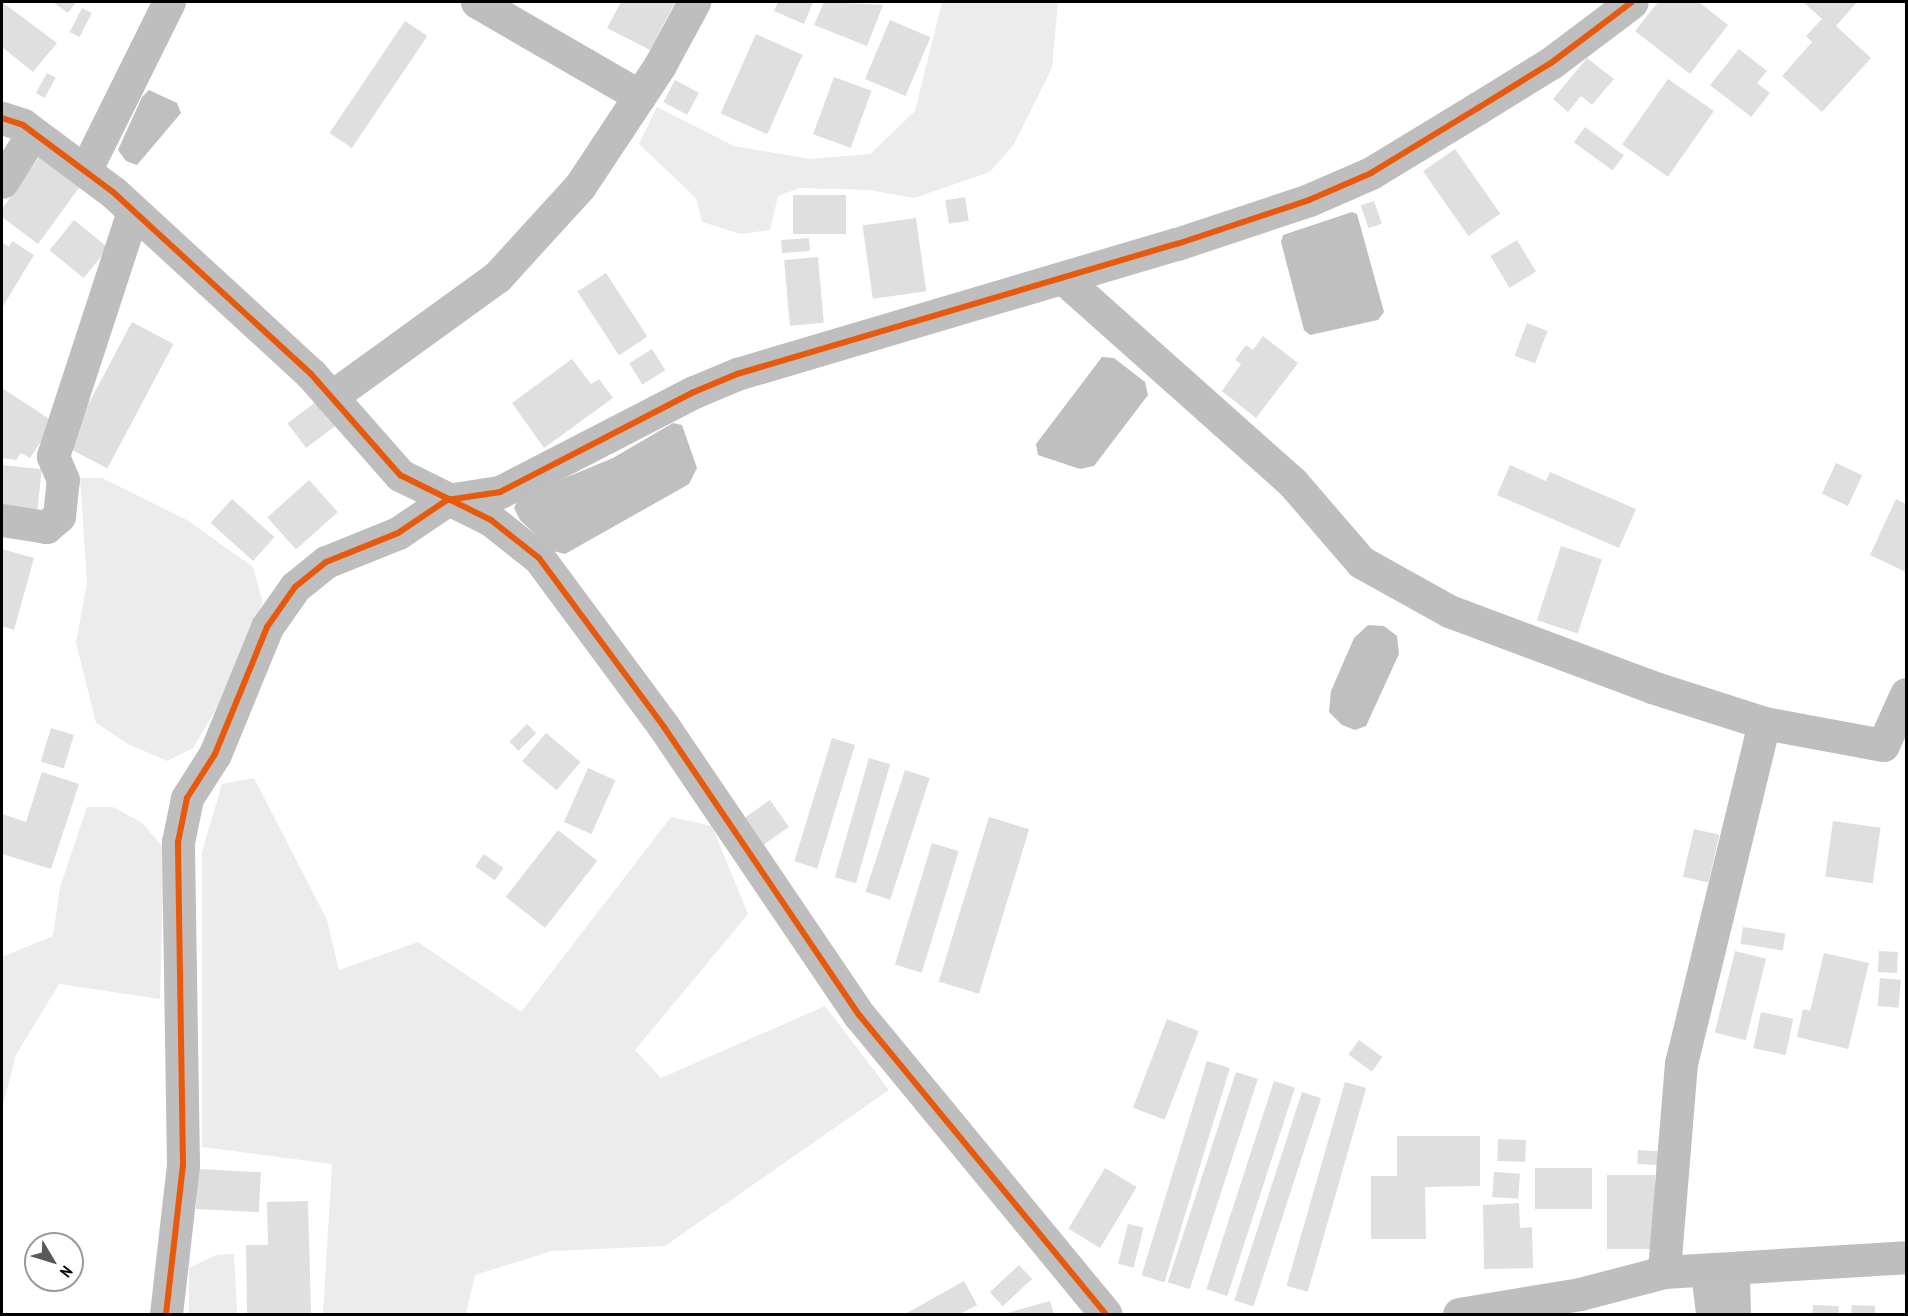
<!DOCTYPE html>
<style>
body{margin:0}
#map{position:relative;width:1908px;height:1316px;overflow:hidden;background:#fff;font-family:"PT Sans Narrow",sans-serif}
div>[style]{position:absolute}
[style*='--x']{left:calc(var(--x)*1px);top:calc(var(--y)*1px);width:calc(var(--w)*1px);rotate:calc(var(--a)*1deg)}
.green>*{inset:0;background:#ececec}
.water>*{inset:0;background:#bfbfbf}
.building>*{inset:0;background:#dfdfdf;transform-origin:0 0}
.minor>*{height:33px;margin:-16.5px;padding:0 16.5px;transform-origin:16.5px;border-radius:16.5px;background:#bebebe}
.cycleway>*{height:6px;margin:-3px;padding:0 3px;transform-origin:3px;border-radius:3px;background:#e8590c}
span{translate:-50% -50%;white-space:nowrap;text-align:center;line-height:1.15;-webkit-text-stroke:6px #fff;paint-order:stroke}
.frame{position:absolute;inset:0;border:3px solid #000;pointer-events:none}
.north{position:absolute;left:24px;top:1232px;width:60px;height:60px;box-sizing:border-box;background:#fff;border:2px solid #999;border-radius:50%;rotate:128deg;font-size:16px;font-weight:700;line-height:24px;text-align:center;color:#000}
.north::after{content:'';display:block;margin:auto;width:21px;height:27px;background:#595959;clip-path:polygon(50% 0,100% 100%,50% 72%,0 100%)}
</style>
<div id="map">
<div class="green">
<div style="clip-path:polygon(942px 2px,1058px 2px,1052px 68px,1014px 144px,990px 172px,914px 198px,869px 190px,800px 188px,778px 196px,770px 230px,741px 234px,702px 222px,696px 198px,639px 144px,657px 107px,734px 146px,811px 159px,870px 154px,915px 111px)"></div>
<div style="clip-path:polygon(80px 478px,102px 478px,187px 520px,253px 567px,263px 603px,215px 711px,193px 748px,167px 761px,128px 744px,96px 723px,76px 643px,87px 582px)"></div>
<div style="clip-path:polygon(254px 778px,327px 920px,339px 970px,418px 942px,521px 1012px,671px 817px,712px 826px,748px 914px,635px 1050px,661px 1078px,825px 1006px,889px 1090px,665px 1246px,552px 1251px,475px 1275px,466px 1314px,323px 1314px,332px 1164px,202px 1147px,202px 852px,222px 784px)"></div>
<div style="clip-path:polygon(87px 807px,113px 807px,141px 822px,164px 848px,160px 999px,59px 984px,16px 1055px,2px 1108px,2px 957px,53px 936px,60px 887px)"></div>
<div style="clip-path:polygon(234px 1254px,237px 1314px,189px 1314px,189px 1268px,216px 1255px)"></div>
</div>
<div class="water">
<div style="clip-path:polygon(149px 90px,177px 103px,181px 113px,137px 165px,126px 161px,118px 150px,142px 97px)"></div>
<div style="clip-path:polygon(1352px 212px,1357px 214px,1384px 312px,1378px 320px,1310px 335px,1304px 330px,1281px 242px,1283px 235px)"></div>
<div style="clip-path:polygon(1102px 357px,1114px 358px,1145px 382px,1148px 395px,1094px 466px,1080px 469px,1038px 455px,1036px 444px)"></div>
<div style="clip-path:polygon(673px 423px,682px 425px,697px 468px,689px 484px,565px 554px,553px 551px,520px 520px,514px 508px,519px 497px,613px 458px)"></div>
<div style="clip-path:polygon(1368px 625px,1384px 626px,1397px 636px,1399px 654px,1366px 726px,1355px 730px,1342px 725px,1329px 712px,1331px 691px,1354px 638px)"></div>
<div style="clip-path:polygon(1750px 1278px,1751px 1314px,1696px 1314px,1692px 1282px)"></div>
</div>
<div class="building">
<div style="clip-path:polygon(2px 2px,57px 43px,33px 72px,2px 47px)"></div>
<div style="clip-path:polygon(53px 2px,76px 2px,68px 13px)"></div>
<div style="clip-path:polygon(621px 2px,675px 2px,650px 50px,607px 28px)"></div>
<div style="clip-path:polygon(778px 2px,813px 2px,804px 24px,774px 11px)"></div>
<div style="clip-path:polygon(824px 2px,883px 5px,867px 46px,814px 25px)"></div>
<div style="clip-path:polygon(1658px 2px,1699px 2px,1728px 25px,1690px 74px,1635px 31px)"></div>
<div style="clip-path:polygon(1803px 2px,1857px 2px,1836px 26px,1871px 58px,1822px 112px,1782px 76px,1812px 42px,1806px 36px,1822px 19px)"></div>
<div style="left:82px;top:8px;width:11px;height:27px;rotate:27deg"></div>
<div style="left:890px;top:20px;width:44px;height:64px;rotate:23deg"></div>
<div style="left:405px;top:21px;width:27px;height:135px;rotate:34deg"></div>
<div style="left:756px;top:34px;width:51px;height:87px;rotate:24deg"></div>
<div style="clip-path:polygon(1739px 49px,1767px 71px,1757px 83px,1770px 93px,1751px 117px,1710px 85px)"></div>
<div style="clip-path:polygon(1587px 58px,1614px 79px,1592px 105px,1581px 96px,1568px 112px,1553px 99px)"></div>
<div style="left:47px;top:73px;width:10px;height:23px;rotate:29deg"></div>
<div style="left:834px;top:77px;width:40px;height:61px;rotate:20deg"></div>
<div style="left:1668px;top:79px;width:56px;height:80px;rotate:35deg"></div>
<div style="left:675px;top:80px;width:27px;height:25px;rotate:28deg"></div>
<div style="left:1585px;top:127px;width:48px;height:19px;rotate:36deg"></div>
<div style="left:1455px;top:149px;width:79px;height:39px;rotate:55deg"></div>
<div style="clip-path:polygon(40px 156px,81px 185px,38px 244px,2px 217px,2px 209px)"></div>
<div style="left:846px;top:195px;width:39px;height:53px;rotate:90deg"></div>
<div style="left:965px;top:197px;width:24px;height:20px;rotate:81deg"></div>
<div style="left:1374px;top:201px;width:24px;height:14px;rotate:71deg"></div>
<div style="left:916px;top:218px;width:74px;height:54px;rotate:82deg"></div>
<div style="left:74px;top:220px;width:44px;height:39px;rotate:39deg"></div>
<div style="left:809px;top:238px;width:13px;height:28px;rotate:86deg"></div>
<div style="left:1517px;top:240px;width:37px;height:31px;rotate:59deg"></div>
<div style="clip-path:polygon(12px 241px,34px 255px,2px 308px,2px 242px,9px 247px)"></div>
<div style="left:818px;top:257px;width:66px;height:34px;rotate:85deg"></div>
<div style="left:606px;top:273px;width:76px;height:34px;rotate:57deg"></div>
<div style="left:132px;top:322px;width:47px;height:141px;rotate:28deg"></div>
<div style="left:1527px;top:323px;width:22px;height:35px;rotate:21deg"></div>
<div style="clip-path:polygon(1263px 336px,1298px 363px,1256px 418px,1222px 391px,1241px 364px,1235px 360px,1246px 345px,1253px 350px)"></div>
<div style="left:652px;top:349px;width:25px;height:27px;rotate:58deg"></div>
<div style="clip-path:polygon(572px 359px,591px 384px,599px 379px,613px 398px,544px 448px,512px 403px)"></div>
<div style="clip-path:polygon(2px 388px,54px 422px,30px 458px,21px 453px,16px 460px,2px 458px)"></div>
<div style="left:317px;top:401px;width:31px;height:37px;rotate:53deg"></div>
<div style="left:1836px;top:463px;width:29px;height:34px;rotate:25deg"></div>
<div style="left:2px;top:465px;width:40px;height:43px;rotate:6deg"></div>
<div style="clip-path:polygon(1510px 465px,1546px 481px,1550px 472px,1636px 509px,1619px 548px,1497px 495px)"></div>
<div style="left:309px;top:480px;width:43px;height:56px;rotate:48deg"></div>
<div style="left:232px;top:499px;width:57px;height:32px;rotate:42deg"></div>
<div style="clip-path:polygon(1896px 499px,1906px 504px,1906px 572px,1870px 555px)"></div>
<div style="left:1561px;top:546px;width:43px;height:78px;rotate:18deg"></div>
<div style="clip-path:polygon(2px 549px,34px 558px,14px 630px,2px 626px)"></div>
<div style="left:527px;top:724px;width:13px;height:25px;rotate:45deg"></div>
<div style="left:51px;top:728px;width:24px;height:35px;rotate:17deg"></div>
<div style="left:546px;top:733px;width:45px;height:37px;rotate:40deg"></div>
<div style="left:832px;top:738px;width:24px;height:129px;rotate:17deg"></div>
<div style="left:869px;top:758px;width:22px;height:124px;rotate:16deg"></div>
<div style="left:588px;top:768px;width:30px;height:59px;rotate:24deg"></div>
<div style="left:905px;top:770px;width:26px;height:128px;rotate:18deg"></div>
<div style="clip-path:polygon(42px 772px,79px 784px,51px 869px,2px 854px,2px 814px,26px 822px)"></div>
<div style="left:770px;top:800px;width:33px;height:31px;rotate:55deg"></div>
<div style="left:989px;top:817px;width:42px;height:172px;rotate:17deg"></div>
<div style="left:1833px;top:821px;width:48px;height:56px;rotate:8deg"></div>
<div style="left:1694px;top:829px;width:26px;height:49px;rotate:13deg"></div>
<div style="left:558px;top:830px;width:50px;height:85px;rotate:38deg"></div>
<div style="left:932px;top:843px;width:28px;height:127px;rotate:17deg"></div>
<div style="left:484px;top:854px;width:24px;height:15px;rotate:36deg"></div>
<div style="left:1743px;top:927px;width:43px;height:17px;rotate:9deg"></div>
<div style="left:1735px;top:951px;width:32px;height:84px;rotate:14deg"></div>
<div style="left:1879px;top:951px;width:19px;height:21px;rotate:3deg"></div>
<div style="clip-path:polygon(1824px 953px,1869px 963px,1848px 1049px,1797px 1037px,1803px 1009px,1810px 1011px)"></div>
<div style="left:1880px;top:978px;width:21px;height:28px;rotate:5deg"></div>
<div style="left:1761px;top:1012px;width:33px;height:37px;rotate:12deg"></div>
<div style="left:1167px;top:1019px;width:34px;height:95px;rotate:21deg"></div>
<div style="left:1359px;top:1040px;width:29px;height:18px;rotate:36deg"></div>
<div style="left:1207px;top:1061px;width:24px;height:224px;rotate:17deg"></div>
<div style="left:1236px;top:1072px;width:23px;height:221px;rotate:18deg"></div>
<div style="left:1274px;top:1081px;width:22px;height:219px;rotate:18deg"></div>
<div style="left:1345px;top:1082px;width:22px;height:212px;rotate:16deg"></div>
<div style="left:1302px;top:1092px;width:20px;height:219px;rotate:18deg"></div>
<div style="clip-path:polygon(1397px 1136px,1480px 1136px,1480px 1186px,1425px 1187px,1426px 1239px,1371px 1239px,1371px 1176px,1397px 1176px)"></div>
<div style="left:1498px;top:1139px;width:28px;height:22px;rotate:2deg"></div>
<div style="left:1638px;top:1150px;width:22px;height:14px;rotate:3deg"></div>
<div style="left:1105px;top:1168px;width:37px;height:71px;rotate:31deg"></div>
<div style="left:1535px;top:1168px;width:57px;height:41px"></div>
<div style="left:198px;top:1169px;width:63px;height:40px;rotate:3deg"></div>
<div style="left:1494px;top:1172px;width:26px;height:25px;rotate:4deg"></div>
<div style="left:1607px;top:1175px;width:48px;height:74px"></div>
<div style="clip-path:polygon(308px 1201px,311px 1314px,247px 1314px,246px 1245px,268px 1245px,267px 1202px)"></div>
<div style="clip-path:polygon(1519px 1203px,1520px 1228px,1532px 1227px,1533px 1268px,1484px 1269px,1483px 1205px)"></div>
<div style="left:1128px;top:1224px;width:16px;height:41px;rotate:14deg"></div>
<div style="left:1019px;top:1265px;width:19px;height:40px;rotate:47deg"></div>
<div style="clip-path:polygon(964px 1281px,977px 1305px,960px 1314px,905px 1314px)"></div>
<div style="clip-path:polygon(1050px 1301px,1054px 1314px,1004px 1314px)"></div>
<div style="left:1813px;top:1305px;width:26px;height:9px;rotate:2deg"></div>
<div style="clip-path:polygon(1852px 1305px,1875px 1306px,1875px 1314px,1851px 1314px)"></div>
</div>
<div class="minor">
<div style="--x:477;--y:2;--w:188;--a:30"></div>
<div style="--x:2;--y:118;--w:22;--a:18"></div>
<div style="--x:23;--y:125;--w:112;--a:36.7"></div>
<div style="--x:113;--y:192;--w:269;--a:42.6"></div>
<div style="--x:311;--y:374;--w:135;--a:48.6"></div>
<div style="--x:400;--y:475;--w:102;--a:26.3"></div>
<div style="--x:491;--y:520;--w:61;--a:38.4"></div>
<div style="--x:539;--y:558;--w:210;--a:53.5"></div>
<div style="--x:664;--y:727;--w:349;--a:55.9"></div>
<div style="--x:860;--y:1016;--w:386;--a:50.5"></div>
<div style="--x:85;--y:171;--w:189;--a:-63.6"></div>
<div style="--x:2;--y:182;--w:58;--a:-57.7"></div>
<div style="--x:1063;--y:278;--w:308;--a:41.7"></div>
<div style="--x:1293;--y:483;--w:104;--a:49.3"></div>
<div style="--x:1361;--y:562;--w:101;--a:29.1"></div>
<div style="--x:1449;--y:611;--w:217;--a:20.5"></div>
<div style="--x:1652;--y:687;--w:118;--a:17.8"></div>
<div style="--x:1764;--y:723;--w:350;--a:103.7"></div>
<div style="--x:1681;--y:1063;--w:210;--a:94.7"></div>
<div style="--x:331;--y:397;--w:205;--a:-35.9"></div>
<div style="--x:497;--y:277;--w:123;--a:-47.6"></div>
<div style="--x:580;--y:186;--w:145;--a:-56.5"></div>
<div style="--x:660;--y:65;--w:72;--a:-61.6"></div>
<div style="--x:2;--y:520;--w:45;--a:9"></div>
<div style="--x:46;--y:527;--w:17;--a:-40"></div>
<div style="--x:59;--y:516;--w:36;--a:-84"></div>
<div style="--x:63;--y:480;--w:26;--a:-113"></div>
<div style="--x:53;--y:456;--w:258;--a:-71.9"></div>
<div style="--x:1764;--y:723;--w:121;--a:10.5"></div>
<div style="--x:1883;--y:745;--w:56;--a:-65.7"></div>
<div style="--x:166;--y:1314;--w:150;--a:-83.5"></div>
<div style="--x:183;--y:1165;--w:323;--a:-90.9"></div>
<div style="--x:178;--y:842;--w:45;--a:-78.4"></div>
<div style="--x:187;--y:798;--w:52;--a:-57.5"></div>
<div style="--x:215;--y:754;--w:137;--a:-67.7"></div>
<div style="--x:267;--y:627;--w:49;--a:-55"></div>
<div style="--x:295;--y:587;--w:40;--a:-39"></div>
<div style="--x:326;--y:562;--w:78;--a:-21.9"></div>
<div style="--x:398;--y:533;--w:59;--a:-34"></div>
<div style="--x:447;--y:500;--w:54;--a:-8.6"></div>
<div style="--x:500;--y:492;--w:218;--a:-27.3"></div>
<div style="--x:694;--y:392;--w:47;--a:-22.7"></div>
<div style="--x:737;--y:374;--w:459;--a:-16.5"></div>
<div style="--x:1177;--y:244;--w:139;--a:-18.4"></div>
<div style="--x:1309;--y:200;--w:68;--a:-23.5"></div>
<div style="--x:1371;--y:173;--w:125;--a:-31.3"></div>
<div style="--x:1478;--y:108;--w:86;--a:-31.7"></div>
<div style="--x:1551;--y:63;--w:101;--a:-37"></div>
<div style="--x:1459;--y:1314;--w:123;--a:-9.4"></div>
<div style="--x:1580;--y:1294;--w:87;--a:-14.7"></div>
<div style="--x:1664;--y:1272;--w:242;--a:-3.5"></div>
</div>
<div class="cycleway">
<div style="--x:2;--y:118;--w:22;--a:18"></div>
<div style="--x:23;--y:125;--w:112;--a:36.7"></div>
<div style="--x:113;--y:192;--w:269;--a:42.6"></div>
<div style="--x:311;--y:374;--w:135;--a:48.6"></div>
<div style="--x:400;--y:475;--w:102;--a:26.3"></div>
<div style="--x:491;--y:520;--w:61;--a:38.4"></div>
<div style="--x:539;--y:558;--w:210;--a:53.5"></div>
<div style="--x:664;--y:727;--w:349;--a:55.9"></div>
<div style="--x:860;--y:1016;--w:386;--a:50.5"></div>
<div style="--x:166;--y:1314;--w:150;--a:-83.5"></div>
<div style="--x:183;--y:1165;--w:323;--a:-90.9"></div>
<div style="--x:178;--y:842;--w:45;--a:-78.4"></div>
<div style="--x:187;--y:798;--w:52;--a:-57.5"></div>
<div style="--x:215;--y:754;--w:137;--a:-67.7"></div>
<div style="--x:267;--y:627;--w:49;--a:-55"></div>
<div style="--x:295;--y:587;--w:40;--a:-39"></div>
<div style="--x:326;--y:562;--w:78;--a:-21.9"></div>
<div style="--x:398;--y:533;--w:59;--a:-34"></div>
<div style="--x:447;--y:500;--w:54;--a:-8.6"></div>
<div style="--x:500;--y:492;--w:218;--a:-27.3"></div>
<div style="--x:694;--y:392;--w:47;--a:-22.7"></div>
<div style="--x:737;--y:374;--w:459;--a:-16.5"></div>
<div style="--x:1177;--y:244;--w:139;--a:-18.4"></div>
<div style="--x:1309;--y:200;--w:68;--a:-23.5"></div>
<div style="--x:1371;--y:173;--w:125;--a:-31.3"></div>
<div style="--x:1478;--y:108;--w:86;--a:-31.7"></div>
<div style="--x:1551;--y:63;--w:101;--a:-37"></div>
</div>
<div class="frame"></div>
<div class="north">N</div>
</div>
